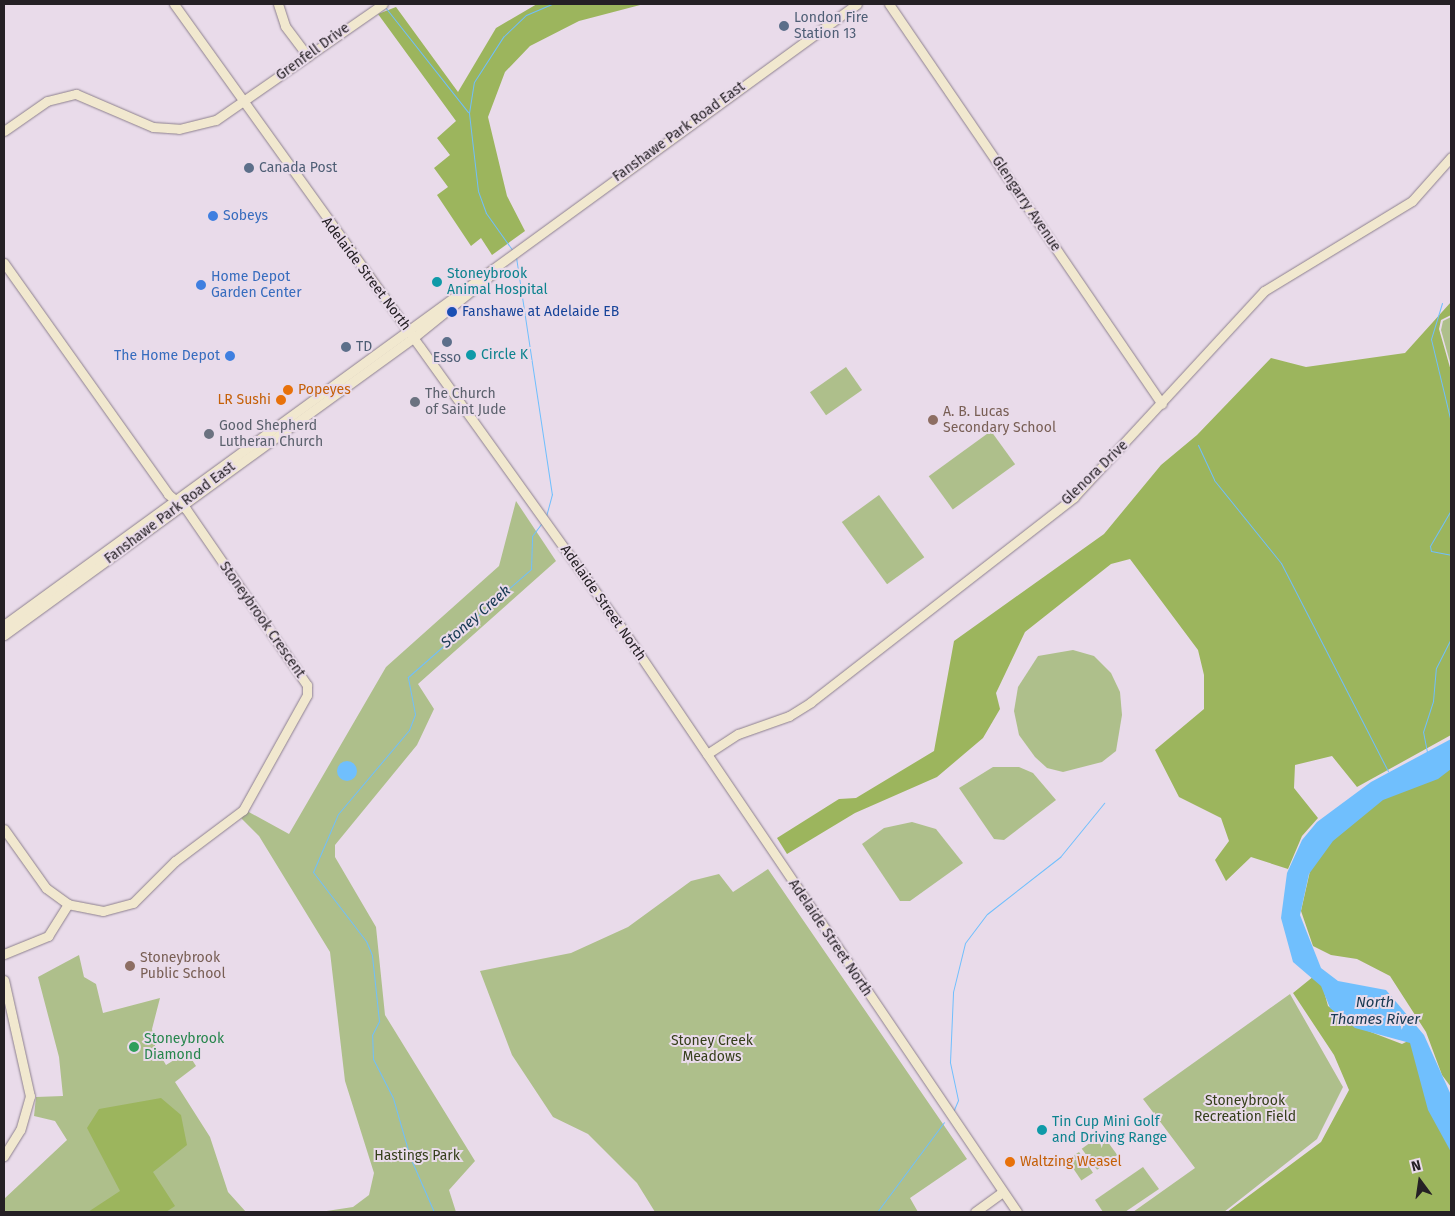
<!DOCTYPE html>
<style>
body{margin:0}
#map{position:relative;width:1455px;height:1216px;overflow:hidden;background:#e9dbea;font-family:"Fira Sans",sans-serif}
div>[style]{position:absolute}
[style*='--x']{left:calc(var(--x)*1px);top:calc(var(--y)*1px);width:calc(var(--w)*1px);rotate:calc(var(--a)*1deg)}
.green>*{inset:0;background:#aebf8b;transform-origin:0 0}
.forest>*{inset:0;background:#9cb55d}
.water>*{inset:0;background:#70bffd}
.round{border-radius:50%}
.stream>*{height:1px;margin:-0.5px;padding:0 0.5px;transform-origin:0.5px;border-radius:0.5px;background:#70bffd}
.roads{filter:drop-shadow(0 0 1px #8d808e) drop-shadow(0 0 1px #8d808e)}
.secondary>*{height:9px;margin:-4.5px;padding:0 4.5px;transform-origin:4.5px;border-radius:4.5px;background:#f1e8cf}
.dots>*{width:14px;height:14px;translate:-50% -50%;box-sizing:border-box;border:2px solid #e9dbea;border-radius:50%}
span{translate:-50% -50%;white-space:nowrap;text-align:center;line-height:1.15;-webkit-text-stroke:4px #e9dbea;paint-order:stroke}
.service-label{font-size:14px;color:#4e5e75}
.left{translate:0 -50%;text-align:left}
.street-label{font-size:14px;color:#252025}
.shop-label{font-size:14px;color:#366cbe}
.right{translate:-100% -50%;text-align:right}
.culture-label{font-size:14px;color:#0d838f}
.transit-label{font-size:14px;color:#164399}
.food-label{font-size:14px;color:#c56008}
.worship-label{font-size:14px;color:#5b616d}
.education-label{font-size:14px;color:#785e54}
.leisure-label{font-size:14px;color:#27864d}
.park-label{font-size:14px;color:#353f1a}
.water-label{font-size:15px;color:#173952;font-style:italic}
.frame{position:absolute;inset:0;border:5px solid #252025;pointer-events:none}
.north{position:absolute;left:1395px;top:1156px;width:50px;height:50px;-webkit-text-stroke:4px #e9dbea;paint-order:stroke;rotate:346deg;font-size:14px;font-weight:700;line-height:20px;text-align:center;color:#252025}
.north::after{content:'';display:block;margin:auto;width:18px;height:22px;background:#252025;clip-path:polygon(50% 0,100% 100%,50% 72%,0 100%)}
</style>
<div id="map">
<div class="green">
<div style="clip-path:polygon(1451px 317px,1451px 366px,1441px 330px,1443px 321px)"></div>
<div style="left:846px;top:367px;width:28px;height:44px;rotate:55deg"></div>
<div style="left:991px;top:431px;width:41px;height:77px;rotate:54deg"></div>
<div style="left:879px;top:495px;width:77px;height:46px;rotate:54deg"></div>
<div style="clip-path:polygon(516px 501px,556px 561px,418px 684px,434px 709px,417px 745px,335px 845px,335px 857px,376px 927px,385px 1015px,475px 1161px,449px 1190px,456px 1212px,320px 1212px,353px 1207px,369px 1195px,374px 1173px,345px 1081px,330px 952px,259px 836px,241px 818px,247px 811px,289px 834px,386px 667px,499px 566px)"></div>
<div style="clip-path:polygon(1073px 650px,1094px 656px,1111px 673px,1120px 692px,1122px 715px,1116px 751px,1102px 762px,1063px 772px,1047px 768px,1035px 757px,1019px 735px,1014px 711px,1018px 687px,1038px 656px)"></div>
<div style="clip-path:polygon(993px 767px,1019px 767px,1033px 773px,1056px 800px,1004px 840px,994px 839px,959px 788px)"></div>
<div style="clip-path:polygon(912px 822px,936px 829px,963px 863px,910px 901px,900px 901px,862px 844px,884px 828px)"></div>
<div style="clip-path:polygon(768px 869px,967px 1159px,910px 1198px,918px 1212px,655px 1212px,637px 1183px,588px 1134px,553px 1117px,512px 1055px,480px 971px,571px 953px,628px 927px,691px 881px,719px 874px,733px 892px)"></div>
<div style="clip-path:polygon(79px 955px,84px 977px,96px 984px,103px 1013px,160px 998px,152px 1029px,155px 1046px,166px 1065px,187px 1052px,196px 1066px,175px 1082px,210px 1137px,228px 1192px,246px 1212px,4px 1212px,4px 1199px,67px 1140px,55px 1121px,34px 1116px,36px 1097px,63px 1096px,59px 1057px,38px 977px)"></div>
<div style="clip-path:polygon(1290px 994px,1343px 1087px,1317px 1139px,1224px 1212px,1133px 1212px,1195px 1168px,1143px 1099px)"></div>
<div style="left:1102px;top:1134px;width:26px;height:25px;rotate:54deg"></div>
<div style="left:1079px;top:1152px;width:25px;height:14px;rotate:56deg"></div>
<div style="clip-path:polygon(1143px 1167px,1159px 1189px,1125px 1212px,1103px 1212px,1095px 1200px)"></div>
</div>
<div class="forest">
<div style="clip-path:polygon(537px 4px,644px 4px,579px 21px,530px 46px,505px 72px,488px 117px,507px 196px,525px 231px,492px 255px,481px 238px,471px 246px,437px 195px,448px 187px,434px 168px,450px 155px,437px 138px,456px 121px,378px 14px,396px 7px,458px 92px,496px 28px)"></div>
<div style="clip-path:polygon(1451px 302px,1451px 315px,1441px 320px,1439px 329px,1451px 371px,1451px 735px,1357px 787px,1332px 756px,1295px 765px,1294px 788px,1318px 818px,1302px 836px,1288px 869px,1251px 857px,1226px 881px,1215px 860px,1229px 841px,1221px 818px,1179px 797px,1155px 750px,1204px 709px,1204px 675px,1198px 650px,1130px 559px,1111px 564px,1025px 632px,996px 693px,1000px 709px,983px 738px,937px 777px,855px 813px,787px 854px,777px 838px,839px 799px,856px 798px,934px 751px,954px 641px,1104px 534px,1161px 465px,1197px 435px,1271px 358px,1306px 367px,1405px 353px)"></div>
<div style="clip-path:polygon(1451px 767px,1451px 1087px,1442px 1075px,1426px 1032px,1390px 976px,1357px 959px,1331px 955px,1313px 946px,1301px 911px,1310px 871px,1334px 838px,1375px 803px)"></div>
<div style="clip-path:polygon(1314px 976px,1322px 984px,1328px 1006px,1355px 1026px,1402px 1044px,1410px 1040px,1451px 1148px,1451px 1212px,1227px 1212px,1321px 1142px,1349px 1090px,1334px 1055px,1293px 993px)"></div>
<div style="clip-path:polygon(161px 1098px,181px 1115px,187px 1145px,153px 1172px,175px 1206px,166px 1212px,88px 1212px,120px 1191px,87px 1128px,99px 1109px)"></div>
</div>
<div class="water">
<div style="clip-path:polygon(1451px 739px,1451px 769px,1438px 779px,1383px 800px,1333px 841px,1309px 874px,1300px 915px,1321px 968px,1338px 981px,1386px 990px,1424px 1035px,1451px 1095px,1451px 1152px,1428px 1110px,1410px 1043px,1355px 1028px,1330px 1008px,1321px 986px,1293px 962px,1281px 918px,1287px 873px,1302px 840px,1317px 822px,1371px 782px)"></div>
<div class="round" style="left:337px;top:761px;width:20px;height:20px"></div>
</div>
<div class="stream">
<div style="--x:385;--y:7;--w:134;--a:51.7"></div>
<div style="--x:513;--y:251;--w:47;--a:-125.4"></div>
<div style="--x:486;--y:213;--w:23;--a:-110"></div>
<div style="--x:478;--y:191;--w:79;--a:-96.6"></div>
<div style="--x:469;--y:113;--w:31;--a:-81"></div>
<div style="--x:474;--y:82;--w:54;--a:-57.2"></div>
<div style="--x:503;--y:37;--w:32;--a:-44"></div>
<div style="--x:526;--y:15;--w:28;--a:-23"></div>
<div style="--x:516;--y:257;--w:240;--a:81.4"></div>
<div style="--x:552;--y:494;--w:23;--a:105"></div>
<div style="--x:1442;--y:303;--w:38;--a:107"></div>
<div style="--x:1431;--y:339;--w:85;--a:76.5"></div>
<div style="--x:1198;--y:445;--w:38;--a:65"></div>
<div style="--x:1214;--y:480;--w:107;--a:51.1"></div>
<div style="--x:1281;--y:563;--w:234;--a:62.8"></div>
<div style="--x:1451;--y:510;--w:42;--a:120.3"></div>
<div style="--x:1430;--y:546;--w:5;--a:79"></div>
<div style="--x:1431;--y:551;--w:20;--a:11"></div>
<div style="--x:1427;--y:752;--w:20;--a:-101"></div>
<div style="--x:1423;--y:732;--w:33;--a:-72"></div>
<div style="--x:1433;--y:701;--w:33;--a:-85"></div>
<div style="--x:1436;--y:668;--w:33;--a:-63"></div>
<div style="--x:953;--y:1112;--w:13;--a:-67"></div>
<div style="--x:958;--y:1100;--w:39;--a:-102"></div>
<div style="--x:950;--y:1062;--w:70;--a:-87.5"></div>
<div style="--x:953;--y:992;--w:50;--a:-76.2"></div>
<div style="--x:965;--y:943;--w:36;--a:-53"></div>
<div style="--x:987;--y:914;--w:93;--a:-38"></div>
<div style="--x:1060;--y:857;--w:70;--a:-50.8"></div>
<div style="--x:434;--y:1212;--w:60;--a:-113.6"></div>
<div style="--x:410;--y:1157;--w:61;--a:-106.1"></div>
<div style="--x:393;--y:1098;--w:44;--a:-117.1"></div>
<div style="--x:373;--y:1059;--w:24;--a:-92"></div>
<div style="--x:372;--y:1035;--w:16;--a:-63"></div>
<div style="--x:379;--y:1021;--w:66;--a:-96.1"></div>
<div style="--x:372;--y:955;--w:15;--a:-113"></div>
<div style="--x:366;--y:941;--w:87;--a:-127.5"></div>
<div style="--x:313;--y:872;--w:63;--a:-66.7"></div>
<div style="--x:338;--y:814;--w:110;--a:-49.8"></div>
<div style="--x:409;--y:730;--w:17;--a:-69"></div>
<div style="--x:415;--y:714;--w:38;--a:-101"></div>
<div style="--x:408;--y:677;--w:164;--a:-41.3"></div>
<div style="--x:531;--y:569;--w:33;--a:-88"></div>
<div style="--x:532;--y:536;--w:15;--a:-53"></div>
<div style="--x:877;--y:1212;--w:112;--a:-53.3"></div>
</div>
<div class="roads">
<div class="secondary">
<div style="--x:174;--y:4;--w:770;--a:54.35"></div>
<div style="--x:623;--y:630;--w:703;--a:55.9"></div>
<div style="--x:278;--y:4;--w:23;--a:72"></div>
<div style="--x:285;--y:26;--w:38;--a:53"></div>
<div style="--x:889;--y:4;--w:484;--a:55.7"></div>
<div style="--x:4;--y:131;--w:52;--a:-34.9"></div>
<div style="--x:47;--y:101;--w:30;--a:-14"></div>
<div style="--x:76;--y:94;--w:84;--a:23.2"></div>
<div style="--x:153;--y:127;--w:26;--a:4"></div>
<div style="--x:179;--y:129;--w:38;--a:-14"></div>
<div style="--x:216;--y:120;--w:203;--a:-34.8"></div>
<div style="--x:4;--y:263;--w:283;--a:54.6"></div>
<div style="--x:168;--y:494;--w:23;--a:40"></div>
<div style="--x:186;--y:509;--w:214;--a:55.5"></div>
<div style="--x:307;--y:685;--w:10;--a:90"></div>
<div style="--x:307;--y:695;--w:132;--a:119.1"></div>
<div style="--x:243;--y:810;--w:85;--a:143.1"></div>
<div style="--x:175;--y:861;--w:59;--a:135"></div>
<div style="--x:133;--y:903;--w:31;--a:165"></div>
<div style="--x:103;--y:911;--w:36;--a:-169"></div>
<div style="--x:68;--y:904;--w:27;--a:-144"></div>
<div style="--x:46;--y:888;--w:72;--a:-125.4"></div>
<div style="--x:4;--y:625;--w:1055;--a:-36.06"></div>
<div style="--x:4;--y:635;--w:505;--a:-35.99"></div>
<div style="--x:413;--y:338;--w:102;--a:-39"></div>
<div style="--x:707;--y:754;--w:37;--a:-33"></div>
<div style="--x:738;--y:734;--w:54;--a:-19.4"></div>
<div style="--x:789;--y:716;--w:26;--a:-32"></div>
<div style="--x:811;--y:702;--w:333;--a:-37.9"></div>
<div style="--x:1074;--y:497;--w:280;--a:-47.3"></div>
<div style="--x:1264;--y:291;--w:173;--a:-31.3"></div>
<div style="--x:1412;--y:201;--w:59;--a:-48.4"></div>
<div style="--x:4;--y:954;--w:48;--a:-22.2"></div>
<div style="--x:48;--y:936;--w:38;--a:-58"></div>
<div style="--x:4;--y:980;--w:119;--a:77.4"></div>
<div style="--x:30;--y:1096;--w:35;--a:106"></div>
<div style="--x:20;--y:1130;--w:31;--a:122"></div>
<div style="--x:975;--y:1212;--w:34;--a:-36"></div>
</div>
</div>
<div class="dots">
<div style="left:784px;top:26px;background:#5c6f8a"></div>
<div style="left:249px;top:168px;background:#5c6f8a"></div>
<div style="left:213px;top:216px;background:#3f7fe0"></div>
<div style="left:437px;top:282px;background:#0f9aa8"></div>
<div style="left:201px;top:285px;background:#3f7fe0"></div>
<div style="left:452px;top:312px;background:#1a4fb4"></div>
<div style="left:447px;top:342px;background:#5c6f8a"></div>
<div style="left:346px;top:347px;background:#5c6f8a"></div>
<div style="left:471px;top:355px;background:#0f9aa8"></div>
<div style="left:230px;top:356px;background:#3f7fe0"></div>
<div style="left:288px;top:390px;background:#e8710a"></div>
<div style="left:281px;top:400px;background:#e8710a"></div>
<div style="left:415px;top:402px;background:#6b7280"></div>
<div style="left:933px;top:420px;background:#8d6e63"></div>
<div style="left:209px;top:434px;background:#6b7280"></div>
<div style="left:130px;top:966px;background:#8d6e63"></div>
<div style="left:134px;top:1047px;background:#2e9e5b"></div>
<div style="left:1042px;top:1130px;background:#0f9aa8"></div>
<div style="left:1010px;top:1162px;background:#e8710a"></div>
</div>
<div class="service-label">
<span class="left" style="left:794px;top:26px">London Fire<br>Station 13</span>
<span class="left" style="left:259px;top:168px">Canada Post</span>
<span class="left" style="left:356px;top:347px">TD</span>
<span style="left:447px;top:358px">Esso</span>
</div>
<div class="street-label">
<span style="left:313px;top:52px;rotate:-36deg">Grenfell Drive</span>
<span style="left:679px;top:132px;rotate:-36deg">Fanshawe Park Road East</span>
<span style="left:1026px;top:204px;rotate:56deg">Glengarry Avenue</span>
<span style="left:366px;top:274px;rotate:53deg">Adelaide Street North</span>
<span style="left:1095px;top:473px;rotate:-44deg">Glenora Drive</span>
<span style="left:170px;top:513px;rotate:-37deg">Fanshawe Park Road East</span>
<span style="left:603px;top:603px;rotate:55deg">Adelaide Street North</span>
<span style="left:262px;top:620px;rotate:55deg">Stoneybrook Crescent</span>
<span style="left:830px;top:938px;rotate:56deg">Adelaide Street North</span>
</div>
<div class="shop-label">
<span class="left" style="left:223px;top:216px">Sobeys</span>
<span class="left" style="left:211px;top:285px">Home Depot<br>Garden Center</span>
<span class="right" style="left:220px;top:356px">The Home Depot</span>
</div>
<div class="culture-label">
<span class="left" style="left:447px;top:282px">Stoneybrook<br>Animal Hospital</span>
<span class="left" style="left:481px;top:355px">Circle K</span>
<span class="left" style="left:1052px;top:1130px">Tin Cup Mini Golf<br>and Driving Range</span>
</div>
<div class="transit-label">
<span class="left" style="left:462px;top:312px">Fanshawe at Adelaide EB</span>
</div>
<div class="food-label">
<span class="left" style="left:298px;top:390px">Popeyes</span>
<span class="right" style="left:271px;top:400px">LR Sushi</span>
<span class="left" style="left:1020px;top:1162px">Waltzing Weasel</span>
</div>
<div class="worship-label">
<span class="left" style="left:425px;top:402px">The Church<br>of Saint Jude</span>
<span class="left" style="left:219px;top:434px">Good Shepherd<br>Lutheran Church</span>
</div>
<div class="education-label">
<span class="left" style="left:943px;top:420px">A. B. Lucas<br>Secondary School</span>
<span class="left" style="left:140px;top:966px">Stoneybrook<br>Public School</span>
</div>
<div class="leisure-label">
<span class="left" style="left:144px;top:1047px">Stoneybrook<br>Diamond</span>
</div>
<div class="park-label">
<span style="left:712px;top:1049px">Stoney Creek<br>Meadows</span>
<span style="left:1245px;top:1109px">Stoneybrook<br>Recreation Field</span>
<span style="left:417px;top:1156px">Hastings Park</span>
</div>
<div class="water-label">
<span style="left:476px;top:617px;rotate:-41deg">Stoney Creek</span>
<span style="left:1375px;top:1011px">North<br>Thames River</span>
</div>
<div class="frame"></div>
<div class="north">N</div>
</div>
